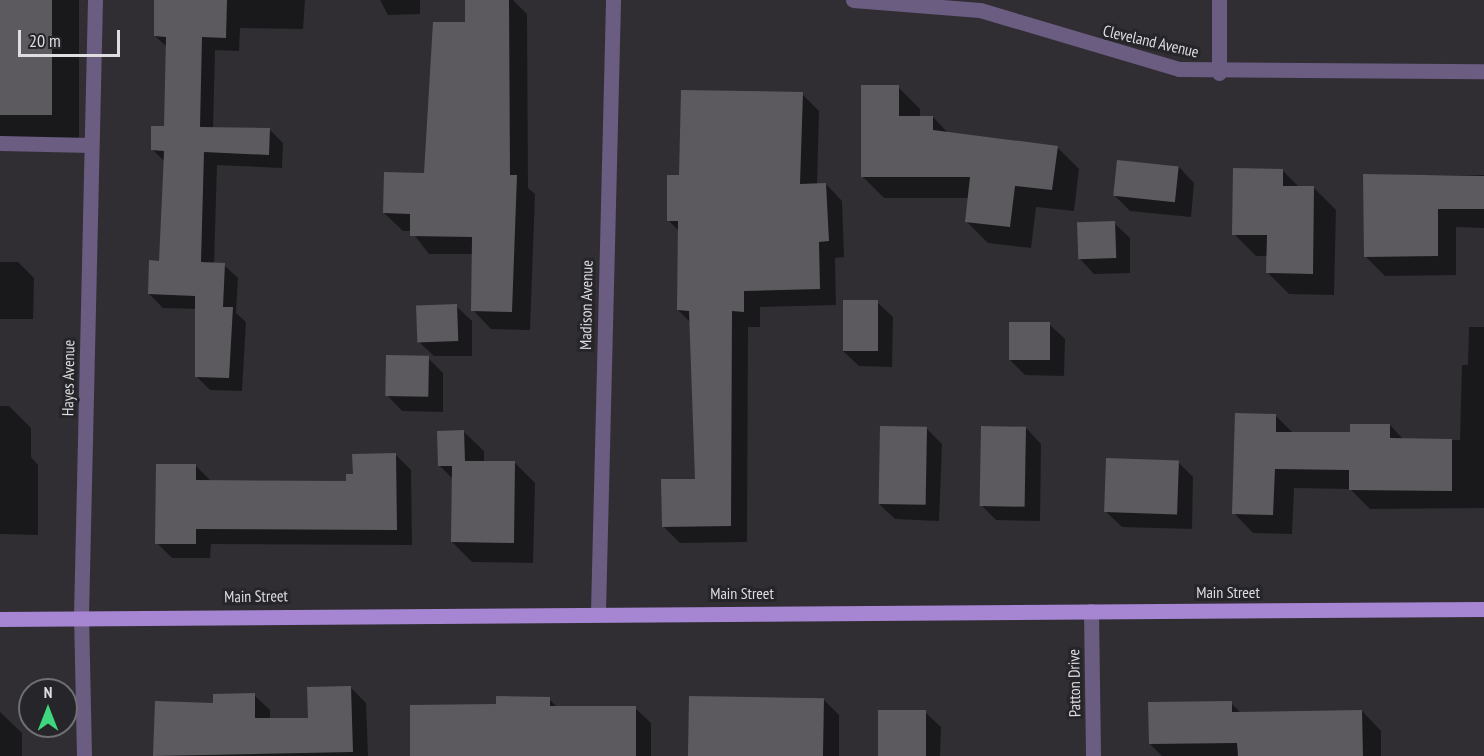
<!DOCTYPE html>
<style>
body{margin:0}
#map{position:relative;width:1484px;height:756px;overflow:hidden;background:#302e33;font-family:"PT Sans Narrow",sans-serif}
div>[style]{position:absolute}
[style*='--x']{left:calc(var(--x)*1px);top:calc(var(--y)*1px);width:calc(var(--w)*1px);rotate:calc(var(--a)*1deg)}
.shadow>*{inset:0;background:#0007;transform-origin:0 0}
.building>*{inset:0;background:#5c5a5f;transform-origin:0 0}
.minor>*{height:15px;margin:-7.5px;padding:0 7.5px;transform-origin:7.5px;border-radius:7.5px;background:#6b5c81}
.major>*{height:15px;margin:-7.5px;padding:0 7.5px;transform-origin:7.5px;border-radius:7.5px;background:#a685d2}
span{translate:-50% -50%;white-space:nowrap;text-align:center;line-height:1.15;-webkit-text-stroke:6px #262529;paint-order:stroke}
.street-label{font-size:16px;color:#dedde0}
.north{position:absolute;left:18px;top:678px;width:60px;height:60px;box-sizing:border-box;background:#262529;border:2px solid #706f72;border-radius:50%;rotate:0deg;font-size:16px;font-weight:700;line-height:24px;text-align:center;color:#dedde0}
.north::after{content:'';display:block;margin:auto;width:21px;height:27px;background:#3dd77e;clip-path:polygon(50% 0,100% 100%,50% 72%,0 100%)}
.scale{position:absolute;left:18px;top:30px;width:102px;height:27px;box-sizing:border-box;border:3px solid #dedde0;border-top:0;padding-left:8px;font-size:18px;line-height:21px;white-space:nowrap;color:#dedde0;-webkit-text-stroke:4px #262529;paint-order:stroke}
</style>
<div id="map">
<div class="shadow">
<div style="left:0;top:0;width:79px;height:142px"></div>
<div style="clip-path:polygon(156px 0,305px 0,303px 29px,240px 28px,239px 51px,215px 50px,213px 129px,270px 130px,283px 143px,282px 168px,217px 165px,214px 264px,224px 265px,238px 278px,236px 313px,246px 322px,242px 391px,210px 390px,197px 377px,197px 309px,163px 308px,149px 294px,160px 262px,165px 162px,152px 149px,166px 128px,167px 47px,155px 36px)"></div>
<div style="clip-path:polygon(380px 0,420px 0,420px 14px,388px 15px)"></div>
<div style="clip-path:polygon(467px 0,513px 0,527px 14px,528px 188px,535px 194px,530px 330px,491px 329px,473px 310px,474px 254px,429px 254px,411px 231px,403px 231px,384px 213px,425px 175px,466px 24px)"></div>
<div style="clip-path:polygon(898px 87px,920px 109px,920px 117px,933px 117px,949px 134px,1057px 147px,1079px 169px,1074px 211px,1036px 207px,1031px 248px,988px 243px,966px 221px,969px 198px,884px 198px,862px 176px)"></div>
<div style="clip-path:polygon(802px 94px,819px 111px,817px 185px,826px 184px,842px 201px,844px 257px,835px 258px,836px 305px,760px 307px,760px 327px,748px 327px,747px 542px,680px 543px,664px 527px,697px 480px,691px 323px,678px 310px,679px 231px,669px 221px,681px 176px)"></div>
<div style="clip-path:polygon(1179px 167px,1194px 183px,1191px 217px,1130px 211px,1115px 196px)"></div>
<div style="clip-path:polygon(1283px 171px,1299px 187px,1314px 188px,1336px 210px,1334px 295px,1289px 294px,1267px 272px,1268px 256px,1256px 256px,1234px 234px)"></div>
<div style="clip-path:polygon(1365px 175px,1484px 175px,1484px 228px,1456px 227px,1456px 275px,1385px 276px,1365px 256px)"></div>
<div style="clip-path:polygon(1114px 223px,1130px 238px,1130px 273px,1094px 274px,1079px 258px)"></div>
<div style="clip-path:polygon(0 262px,18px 262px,34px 278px,33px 319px,0 319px)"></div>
<div style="clip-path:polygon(877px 302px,893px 317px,892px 367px,859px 366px,843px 351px)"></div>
<div style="clip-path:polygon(456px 306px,472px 321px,472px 356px,434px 356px,418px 341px)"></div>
<div style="clip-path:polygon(1049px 324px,1065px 339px,1064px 376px,1025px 375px,1010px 360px)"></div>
<div style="clip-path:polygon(1469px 327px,1484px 327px,1484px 508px,1370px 509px,1350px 489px,1294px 488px,1292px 534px,1253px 533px,1234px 513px,1276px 416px,1294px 434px,1351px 434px,1390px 425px,1404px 440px,1460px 440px,1462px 365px,1468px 365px)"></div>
<div style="clip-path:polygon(428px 358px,443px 373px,443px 412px,402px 411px,387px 395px)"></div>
<div style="clip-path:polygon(0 406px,9px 406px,31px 428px,31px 457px,38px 465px,38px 535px,0 534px)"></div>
<div style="clip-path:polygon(1026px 428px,1041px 444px,1040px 521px,996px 520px,981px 505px)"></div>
<div style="clip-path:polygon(927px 429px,942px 444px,939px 521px,895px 519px,879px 504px)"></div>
<div style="clip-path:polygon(464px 432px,484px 451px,484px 462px,515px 463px,535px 483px,533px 563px,472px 562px,452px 542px,453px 479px,440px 466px)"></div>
<div style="clip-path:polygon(396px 455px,411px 470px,412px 545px,211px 544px,210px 558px,172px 558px,157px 543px,196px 466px,211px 481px,348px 483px)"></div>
<div style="clip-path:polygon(1178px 462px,1193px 477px,1192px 529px,1122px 527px,1106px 512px)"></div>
<div style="clip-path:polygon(351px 688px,366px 703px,368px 756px,155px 756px,157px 702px,215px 704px,254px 695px,270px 710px,270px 719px,309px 719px)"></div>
<div style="clip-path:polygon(549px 699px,558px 708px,635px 708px,651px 723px,651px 756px,411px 756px,498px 705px)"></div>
<div style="clip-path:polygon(824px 700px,839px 715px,839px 756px,689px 756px)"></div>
<div style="clip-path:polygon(1231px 703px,1241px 713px,1362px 711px,1381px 731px,1381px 756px,1162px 756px,1150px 744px)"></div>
<div style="clip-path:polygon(0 712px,22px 733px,22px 756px,0 756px)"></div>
<div style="clip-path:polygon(925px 712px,941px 727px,940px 756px,879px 756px)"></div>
</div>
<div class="building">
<div style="left:0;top:0;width:52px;height:115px"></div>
<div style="clip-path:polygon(154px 0,227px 0,226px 38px,202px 37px,200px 127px,270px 128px,269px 155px,204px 152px,201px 262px,225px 263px,223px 307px,233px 307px,229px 378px,195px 377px,195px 296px,148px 294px,149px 260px,159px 261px,163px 175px,164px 151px,151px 150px,151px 126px,164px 126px,166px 37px,154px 36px)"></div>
<div style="clip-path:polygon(465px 0,509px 0,510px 175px,517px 175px,512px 312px,471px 311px,472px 237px,410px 236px,410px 214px,383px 213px,384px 172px,424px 173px,433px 22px,465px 22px)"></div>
<div style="clip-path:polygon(861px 85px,899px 85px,899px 116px,933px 116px,933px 130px,1058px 146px,1052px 190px,1015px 186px,1010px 227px,965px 222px,970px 177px,861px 177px)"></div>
<div style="clip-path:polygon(681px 90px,803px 92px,800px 184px,826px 183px,829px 241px,819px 242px,820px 289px,744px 291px,744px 312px,732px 311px,731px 526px,662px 527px,661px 479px,695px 479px,689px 311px,677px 310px,678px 221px,667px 221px,667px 175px,679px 175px)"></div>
<div style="left:1117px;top:160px;width:62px;height:36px;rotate:6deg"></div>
<div style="clip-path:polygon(1233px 168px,1283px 169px,1283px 186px,1314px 186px,1313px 274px,1266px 273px,1267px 235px,1232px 235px)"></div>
<div style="clip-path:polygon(1363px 174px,1484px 176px,1484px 209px,1438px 209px,1438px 256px,1364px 257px)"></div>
<div style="left:1115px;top:221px;width:37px;height:38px;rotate:88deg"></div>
<div style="left:843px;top:300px;width:35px;height:51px"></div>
<div style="left:457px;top:304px;width:37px;height:41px;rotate:88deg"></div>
<div style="left:1009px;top:322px;width:41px;height:38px"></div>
<div style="left:386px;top:355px;width:43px;height:41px;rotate:1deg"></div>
<div style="clip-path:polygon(1235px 413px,1276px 414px,1276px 432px,1350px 432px,1350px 424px,1390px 424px,1390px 438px,1452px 439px,1452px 491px,1349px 490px,1349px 470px,1275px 469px,1273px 515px,1232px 514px)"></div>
<div style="left:880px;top:426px;width:47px;height:78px;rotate:1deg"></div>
<div style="left:981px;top:426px;width:45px;height:80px;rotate:1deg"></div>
<div style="clip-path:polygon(464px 430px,465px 461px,515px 461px,514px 543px,451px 542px,452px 466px,438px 466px,437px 431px)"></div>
<div style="clip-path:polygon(396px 453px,397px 530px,196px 529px,196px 544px,155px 544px,156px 464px,196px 464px,196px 480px,346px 481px,346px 474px,353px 474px,352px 454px)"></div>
<div style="left:1106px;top:458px;width:73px;height:54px;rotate:2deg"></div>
<div style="clip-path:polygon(351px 686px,353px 752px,153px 756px,155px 701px,213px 703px,213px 694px,255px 693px,255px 718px,308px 718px,307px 687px)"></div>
<div style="clip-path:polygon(496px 696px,550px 697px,550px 706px,636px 706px,636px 756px,410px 756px,410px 705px,496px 704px)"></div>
<div style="left:689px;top:696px;width:135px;height:60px;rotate:1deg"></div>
<div style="clip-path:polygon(1232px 701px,1232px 712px,1362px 710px,1363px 756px,1238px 756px,1237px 743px,1149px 744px,1148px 702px)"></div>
<div style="left:878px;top:710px;width:48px;height:46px"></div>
</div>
<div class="minor">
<div style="--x:853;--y:0;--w:127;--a:4.5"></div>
<div style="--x:980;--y:10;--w:208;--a:16.5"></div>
<div style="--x:1179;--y:69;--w:305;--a:0.4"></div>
<div style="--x:1219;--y:73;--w:73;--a:-90"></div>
<div style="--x:0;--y:143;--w:91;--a:1.3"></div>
<div style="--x:598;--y:611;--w:611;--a:-88.59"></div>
<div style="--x:1091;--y:611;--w:145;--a:89.2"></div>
<div style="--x:84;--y:756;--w:140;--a:-91.2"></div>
<div style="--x:81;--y:616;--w:616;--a:-88.7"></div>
</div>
<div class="major">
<div style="--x:0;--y:619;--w:1484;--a:-0.39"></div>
</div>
<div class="street-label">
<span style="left:1151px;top:41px;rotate:13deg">Cleveland Avenue</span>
<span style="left:586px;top:305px;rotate:-89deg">Madison Avenue</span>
<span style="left:68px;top:378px;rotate:-89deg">Hayes Avenue</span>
<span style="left:1228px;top:592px">Main Street</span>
<span style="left:742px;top:593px">Main Street</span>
<span style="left:256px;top:596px;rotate:-1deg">Main Street</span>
<span style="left:1074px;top:683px;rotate:-91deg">Patton Drive</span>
</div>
<div class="north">N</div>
<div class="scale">20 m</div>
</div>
